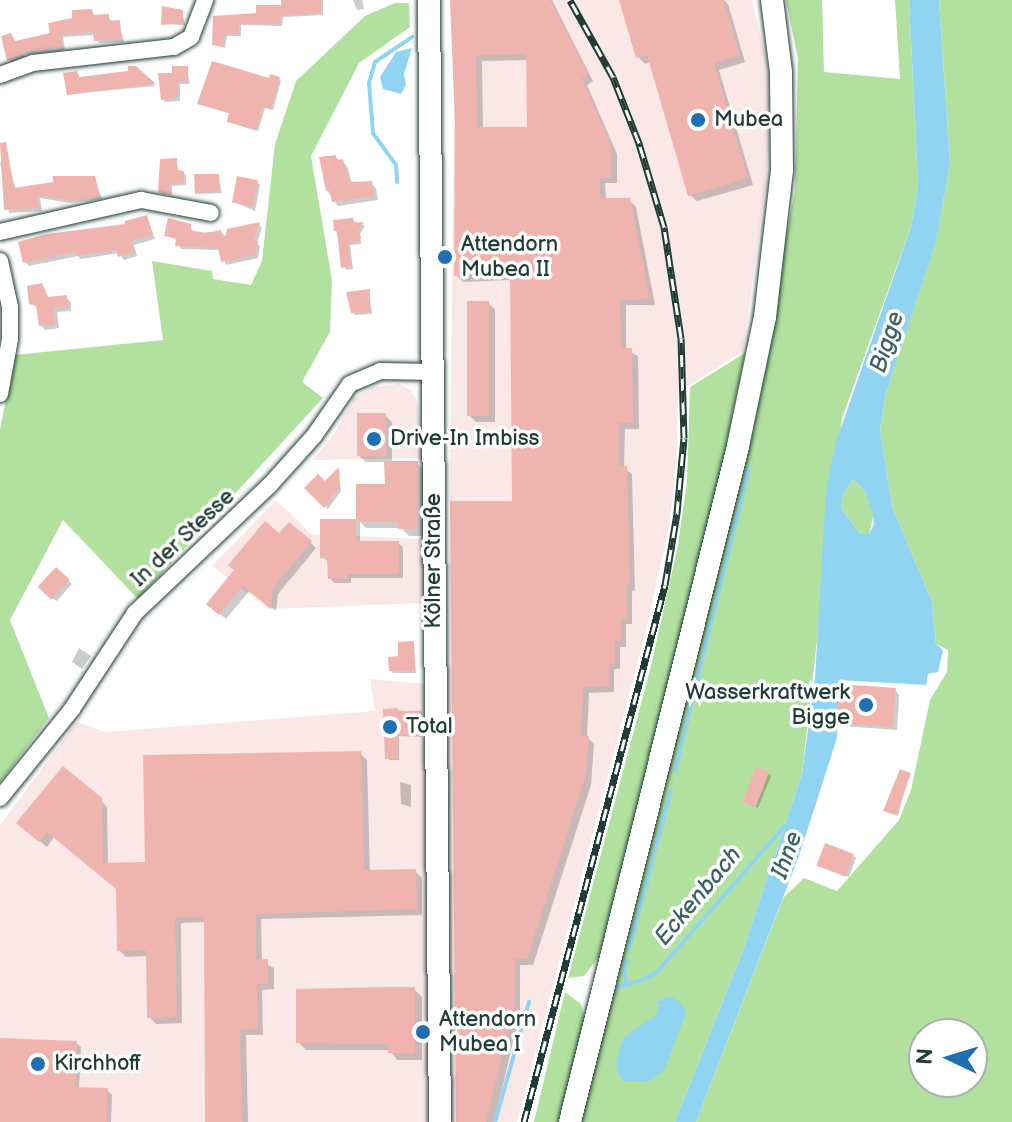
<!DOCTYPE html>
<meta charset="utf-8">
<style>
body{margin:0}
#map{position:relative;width:1012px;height:1122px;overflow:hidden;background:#fff;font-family:"Balsamiq Sans",sans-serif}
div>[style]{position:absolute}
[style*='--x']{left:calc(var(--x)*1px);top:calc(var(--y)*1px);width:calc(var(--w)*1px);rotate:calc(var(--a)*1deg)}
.built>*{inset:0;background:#fae8e7}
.green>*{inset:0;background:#b2e09f}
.water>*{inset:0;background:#91d4f2}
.shadow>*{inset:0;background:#0003;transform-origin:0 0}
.stream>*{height:4px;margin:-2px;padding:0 2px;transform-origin:2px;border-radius:2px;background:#91d4f2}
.building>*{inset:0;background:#f0b4af;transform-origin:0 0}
.roads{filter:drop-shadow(0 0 2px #1f3d34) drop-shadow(0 0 2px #1f3d34)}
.street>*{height:16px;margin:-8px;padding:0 8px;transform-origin:8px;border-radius:8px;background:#fff}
.secondary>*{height:22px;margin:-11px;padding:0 11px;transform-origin:11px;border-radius:11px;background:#fff}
.rail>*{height:7px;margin-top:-3.5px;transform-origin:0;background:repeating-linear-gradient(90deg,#fff 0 12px,#1f3d34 0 24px);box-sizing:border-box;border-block:2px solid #1f3d34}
.dots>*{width:22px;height:22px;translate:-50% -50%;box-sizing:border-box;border:4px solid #fff;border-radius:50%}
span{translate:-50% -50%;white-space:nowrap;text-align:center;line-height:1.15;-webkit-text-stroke:7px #fff;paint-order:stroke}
.poi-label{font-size:22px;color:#1f3d34}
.left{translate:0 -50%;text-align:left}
.right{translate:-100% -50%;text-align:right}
.street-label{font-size:22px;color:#1f3d34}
.water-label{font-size:24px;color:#3c6364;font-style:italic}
.north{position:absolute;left:908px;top:1018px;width:80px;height:80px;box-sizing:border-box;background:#fff;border:2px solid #a5b1ae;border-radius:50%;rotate:274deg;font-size:22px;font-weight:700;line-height:32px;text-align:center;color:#1f3d34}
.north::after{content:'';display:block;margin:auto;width:28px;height:36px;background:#1f6fb2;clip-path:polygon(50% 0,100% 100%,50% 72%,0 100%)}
</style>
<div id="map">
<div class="built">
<div style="clip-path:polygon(455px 0,752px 0,769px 70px,767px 175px,743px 351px,678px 393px,677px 457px,669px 527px,646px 630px,517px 1122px,0 1122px,0 825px,77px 722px,105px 732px,375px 711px,370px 679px,426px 684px,426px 855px,446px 857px)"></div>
<div style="clip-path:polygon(400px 384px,412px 391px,418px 404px,423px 458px,313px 460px,334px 434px,354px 398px,373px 387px)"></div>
<div style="clip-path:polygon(276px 500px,311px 534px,423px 539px,424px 603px,268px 609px,212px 566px)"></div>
</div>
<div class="green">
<div style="clip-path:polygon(786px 0,822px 0,824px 72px,900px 79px,895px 0,909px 0,918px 184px,911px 227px,842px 418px,802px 774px,742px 953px,675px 1122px,580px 1122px,750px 430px,795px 190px,798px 59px)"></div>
<div style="clip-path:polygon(evenodd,939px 0,1012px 0,1012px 1122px,696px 1122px,783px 898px,804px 878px,837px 891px,899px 820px,911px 790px,930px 700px,947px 672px,948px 650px,936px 644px,932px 602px,892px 506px,880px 429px,886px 393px,936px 241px,950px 163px,939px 0,924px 1034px,972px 1034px,972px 1082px,924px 1082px,924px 1034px)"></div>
<div style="clip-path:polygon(395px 3px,409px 3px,410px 27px,359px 63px,311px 156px,332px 280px,330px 332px,302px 382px,323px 398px,138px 599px,63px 520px,10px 620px,49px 718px,0 782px,0 430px,14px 355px,163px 340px,152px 261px,212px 271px,213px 279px,251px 285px,262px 261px,275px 144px,296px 81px,365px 16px)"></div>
<div style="clip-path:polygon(745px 353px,719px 482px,599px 957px,584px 976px,568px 978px,651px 666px,678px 545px,687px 481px,690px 387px)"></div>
<div style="clip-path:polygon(853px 479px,865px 491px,874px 514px,869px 534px,860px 534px,841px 508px,843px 495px)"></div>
<div style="clip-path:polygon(565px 992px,581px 1004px,586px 1021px,558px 1122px,534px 1122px)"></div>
</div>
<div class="water">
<div style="clip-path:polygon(evenodd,909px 0,939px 0,950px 163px,936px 242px,886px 393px,880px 429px,892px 506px,932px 602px,936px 644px,943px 650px,938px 672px,928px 674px,926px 685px,839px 680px,837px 738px,799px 856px,696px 1122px,675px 1122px,742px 953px,802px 774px,815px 678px,826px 490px,835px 445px,911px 227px,918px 184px,909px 0,853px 479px,865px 491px,873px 514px,874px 524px,869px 534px,860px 534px,841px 508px,843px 495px,853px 479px)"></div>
<div style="clip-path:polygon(412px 48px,404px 74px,406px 85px,401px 94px,383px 89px,380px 77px,396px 52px)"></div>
<div style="clip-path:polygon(669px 996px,680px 1002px,686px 1013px,664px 1071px,648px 1082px,624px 1081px,617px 1073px,616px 1062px,621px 1044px,626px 1036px,657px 1014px,659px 1004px,654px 1003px)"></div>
</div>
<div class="shadow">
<div style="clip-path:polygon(296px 0,323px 0,323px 15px,283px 17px,282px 26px,241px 25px,241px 36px,227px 36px,225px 48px,214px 44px,215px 18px,258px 14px)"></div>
<div style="clip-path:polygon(353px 0,362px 0,364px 9px,357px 10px)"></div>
<div style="clip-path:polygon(evenodd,452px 0,552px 0,593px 81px,587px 85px,617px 154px,617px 183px,605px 183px,606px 200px,629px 200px,636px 207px,655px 305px,626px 305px,626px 350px,638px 356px,639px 429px,625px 429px,624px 468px,632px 474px,635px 590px,632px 591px,632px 624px,626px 624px,626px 647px,620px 647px,620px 669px,614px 669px,614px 692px,589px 693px,587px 737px,594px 744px,591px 785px,533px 965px,520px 965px,520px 1013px,494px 1122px,458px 1122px,514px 503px,512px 280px,463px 282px,456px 275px,457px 123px,452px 0,528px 60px,529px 129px,483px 129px,482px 61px,528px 60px)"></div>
<div style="clip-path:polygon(621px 0,724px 0,728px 4px,745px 62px,719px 70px,753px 185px,697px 201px,690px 195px,651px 62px,645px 64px,638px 57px)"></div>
<div style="clip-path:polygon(92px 11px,95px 17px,108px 16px,112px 22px,119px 22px,124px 42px,99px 43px,95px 35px,63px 37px,65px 50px,24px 55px,25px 58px,12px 63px,9px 60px,16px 43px,53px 35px)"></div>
<div style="clip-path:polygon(182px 12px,185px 25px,163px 24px)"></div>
<div style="clip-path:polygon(135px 68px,155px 86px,69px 94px,77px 73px,80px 79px,130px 72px)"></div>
<div style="clip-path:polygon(187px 68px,190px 84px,180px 84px,180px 101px,165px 102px,163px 99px,174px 75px)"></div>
<div style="clip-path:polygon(279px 79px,281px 81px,273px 110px,265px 108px,258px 131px,232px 123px,231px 114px,200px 104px)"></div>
<div style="clip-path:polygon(335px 157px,347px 166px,352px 183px,371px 183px,376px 188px,378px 200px,338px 206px,334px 201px,327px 190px)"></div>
<div style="clip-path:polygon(176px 160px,179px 172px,186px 175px,186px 185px,172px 186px,172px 195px,162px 194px,160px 191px)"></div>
<div style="clip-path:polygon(8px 161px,16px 190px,94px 178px,102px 199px,70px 203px,40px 198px,42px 211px,9px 213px,0 162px)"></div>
<div style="clip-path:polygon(218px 176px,222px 193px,197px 194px)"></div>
<div style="clip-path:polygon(257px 182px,260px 185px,255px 211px,234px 202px)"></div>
<div style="clip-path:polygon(146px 217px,155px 239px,134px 245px,137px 256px,124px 260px,119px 253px,81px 259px,78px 256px,29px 266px,25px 262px)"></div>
<div style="clip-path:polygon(352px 220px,365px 226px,360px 234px,361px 244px,350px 245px,353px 269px,346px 270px,336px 230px)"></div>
<div style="clip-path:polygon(190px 225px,193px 233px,221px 232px,227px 238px,228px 231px,259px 225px,262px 228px,257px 243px,260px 246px,258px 258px,226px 265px,220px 250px,181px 249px,178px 240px,167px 236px)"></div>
<div style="clip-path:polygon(41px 286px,50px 299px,66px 298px,71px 302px,71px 311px,57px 312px,59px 328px,45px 330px,41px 325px,39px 308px,31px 303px)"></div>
<div style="clip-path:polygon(369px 291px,372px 314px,355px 315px,353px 312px)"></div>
<div style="clip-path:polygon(488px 303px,495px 309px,495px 422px,476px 422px,470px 416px)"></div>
<div style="clip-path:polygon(385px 415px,392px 422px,392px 463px,417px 463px,425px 471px,425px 536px,409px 536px,401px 528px,366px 528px,360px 522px,360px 543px,398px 543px,403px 547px,403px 578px,351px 578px,351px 583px,334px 583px,330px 578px,329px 562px,322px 557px,322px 521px,358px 521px,387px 486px,386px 462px,366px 462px,359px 456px)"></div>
<div style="clip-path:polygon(339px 469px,341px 491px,328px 509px,307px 488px,325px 484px)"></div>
<div style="clip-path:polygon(280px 536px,311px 543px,316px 548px,278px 594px,276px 611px,250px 590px,226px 619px,214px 609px)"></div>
<div style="left:56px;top:570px;width:21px;height:23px;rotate:41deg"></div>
<div style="clip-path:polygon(413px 643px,416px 673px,393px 673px,391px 670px)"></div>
<div style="clip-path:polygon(79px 648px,91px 656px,82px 669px,72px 662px)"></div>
<div style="clip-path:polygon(895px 690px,899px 695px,897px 730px,843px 726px,839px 722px)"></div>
<div style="clip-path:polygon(396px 710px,421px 713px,423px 737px,399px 736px,399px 760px,389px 760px)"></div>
<div style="clip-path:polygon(360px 753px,367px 760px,370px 872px,415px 871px,422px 878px,422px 915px,261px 919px,262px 962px,274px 968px,274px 989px,262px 990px,263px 1035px,246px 1035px,248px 1122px,207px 1122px,206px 922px,181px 923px,182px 1023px,156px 1024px,149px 1017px,148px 956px,126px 957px,119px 950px,118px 890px,54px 837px,47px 847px,26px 829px,100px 800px,107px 807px,108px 865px,147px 863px)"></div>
<div style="clip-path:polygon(768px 774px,771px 776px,758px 808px,747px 804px)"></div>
<div style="clip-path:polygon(909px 775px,898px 816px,888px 812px)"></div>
<div style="clip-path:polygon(400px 782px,411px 785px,411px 807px,401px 804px)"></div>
<div style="clip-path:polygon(853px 856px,856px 858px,849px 877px,819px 865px)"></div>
<div style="clip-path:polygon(414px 989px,422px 997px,422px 1060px,397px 1060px,390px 1050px,306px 1050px,298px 1042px)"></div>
<div style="clip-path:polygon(0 1040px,76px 1043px,81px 1047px,79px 1090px,107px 1090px,112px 1095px,111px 1122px,0 1122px)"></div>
</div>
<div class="stream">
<div style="--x:397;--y:182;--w:17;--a:-93"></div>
<div style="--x:396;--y:165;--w:39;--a:-126"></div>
<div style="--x:373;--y:133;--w:50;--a:-94.6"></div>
<div style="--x:369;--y:83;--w:22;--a:-74"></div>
<div style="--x:375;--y:62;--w:45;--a:-34"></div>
<div style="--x:675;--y:771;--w:313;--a:-76.3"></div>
<div style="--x:629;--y:949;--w:164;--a:-75.2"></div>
<div style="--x:627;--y:985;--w:11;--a:-105"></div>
<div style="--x:624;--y:974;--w:14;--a:-78"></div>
<div style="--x:616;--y:987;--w:28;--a:-15"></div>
<div style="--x:643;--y:980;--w:16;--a:-30"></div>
<div style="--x:657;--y:972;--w:193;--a:-48.8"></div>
<div style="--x:495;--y:1122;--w:125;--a:-74.2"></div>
</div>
<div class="building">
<div style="clip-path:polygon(281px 0,321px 0,321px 13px,281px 16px,280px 24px,239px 24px,239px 34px,225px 34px,223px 47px,212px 45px,213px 16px,256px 13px,256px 5px,281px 5px)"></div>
<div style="clip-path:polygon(evenodd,450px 0,550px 0,588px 74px,582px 78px,611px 146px,611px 178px,600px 178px,600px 198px,630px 198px,650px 299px,620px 300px,621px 348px,632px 348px,633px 423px,619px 423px,618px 454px,618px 466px,627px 466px,630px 583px,626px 585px,627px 619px,621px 618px,621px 641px,615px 641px,615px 663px,609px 664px,609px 686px,583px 687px,581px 735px,589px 736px,585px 777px,527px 959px,515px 959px,514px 1006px,486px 1122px,456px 1122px,450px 501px,512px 501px,510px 274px,454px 276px,455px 123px,450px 0,526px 54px,527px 127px,477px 127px,476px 55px,526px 54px)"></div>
<div style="clip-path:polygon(619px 0,723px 0,740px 55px,714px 63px,748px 178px,688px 196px,647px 55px,636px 58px)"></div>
<div style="clip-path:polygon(162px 6px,183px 10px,183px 23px,161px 25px)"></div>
<div style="clip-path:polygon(92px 9px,93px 15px,109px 14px,109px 21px,120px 20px,121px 39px,94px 41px,93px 32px,60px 35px,63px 47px,22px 52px,23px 55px,7px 61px,1px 36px,11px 33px,15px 41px,50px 33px,48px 23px,72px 18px,72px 10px)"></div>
<div style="clip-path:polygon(212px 61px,269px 78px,270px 74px,280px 77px,271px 109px,263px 107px,256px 130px,227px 122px,229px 113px,197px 104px)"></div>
<div style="clip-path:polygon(128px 66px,136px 66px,156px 84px,67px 95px,63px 73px,77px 71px,79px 77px,128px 71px)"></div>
<div style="clip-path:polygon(172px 66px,188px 66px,188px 82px,178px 82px,178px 98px,161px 100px,158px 73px,172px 73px)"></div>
<div style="clip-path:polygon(6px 142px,14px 188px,53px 182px,53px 176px,95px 176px,100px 196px,72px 201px,37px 195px,40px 208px,4px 210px,0 143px)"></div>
<div style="clip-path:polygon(336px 155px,337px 160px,343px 159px,350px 182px,372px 181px,374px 196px,332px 202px,330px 190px,326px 191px,319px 157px)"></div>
<div style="clip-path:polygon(177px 158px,177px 170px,184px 171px,185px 183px,170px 184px,171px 194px,158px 192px,160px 159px)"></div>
<div style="clip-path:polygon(194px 174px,219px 174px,220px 191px,195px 194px)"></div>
<div style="left:237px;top:176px;width:21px;height:27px;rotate:11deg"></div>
<div style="clip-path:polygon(147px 215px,153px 235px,131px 241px,134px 252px,118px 257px,116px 250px,75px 256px,75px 252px,23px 263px,18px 242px,47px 234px,125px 224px,125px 221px)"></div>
<div style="clip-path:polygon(168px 218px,191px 224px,190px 230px,205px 233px,221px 230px,222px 237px,225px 237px,227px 229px,260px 222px,253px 242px,258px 241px,255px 255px,221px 262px,218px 248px,175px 246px,176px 238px,164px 236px)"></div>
<div style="clip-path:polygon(353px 218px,354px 223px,364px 222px,358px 231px,361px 237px,359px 242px,348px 243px,351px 267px,341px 268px,337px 231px,334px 231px,333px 220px)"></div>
<div style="clip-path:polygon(42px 283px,48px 297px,67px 295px,68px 307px,54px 308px,55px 325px,39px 326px,36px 306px,29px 304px,27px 286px)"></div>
<div style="clip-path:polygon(370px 289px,370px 312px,351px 313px,346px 292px)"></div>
<div style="left:467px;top:301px;width:22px;height:115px"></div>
<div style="left:386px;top:413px;width:43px;height:29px;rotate:90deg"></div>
<div style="clip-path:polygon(384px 461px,418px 461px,418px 529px,398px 529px,398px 521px,356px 521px,356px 484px,385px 484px)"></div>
<div style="clip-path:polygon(339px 467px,339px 488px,324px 508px,304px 488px,318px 474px,325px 481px)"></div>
<div style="clip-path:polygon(320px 519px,356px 519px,356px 541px,399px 541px,399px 574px,347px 574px,347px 578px,328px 579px,327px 558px,320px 558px)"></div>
<div style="clip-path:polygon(265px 521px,279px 533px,289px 522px,312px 541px,273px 588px,271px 609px,243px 586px,219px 615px,206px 604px,234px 570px,228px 565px)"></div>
<div style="left:56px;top:567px;width:19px;height:27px;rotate:43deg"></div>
<div style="clip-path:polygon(414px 641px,415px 671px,389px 671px,388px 657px,398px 656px,398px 642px)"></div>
<div style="left:839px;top:684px;width:57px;height:39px;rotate:4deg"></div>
<div style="clip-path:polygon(397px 708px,397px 711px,422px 711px,422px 736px,398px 735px,398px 759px,385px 759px,383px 709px)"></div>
<div style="clip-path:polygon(361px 751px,364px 870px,416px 869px,417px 909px,256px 914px,256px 960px,268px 959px,268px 983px,257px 984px,258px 1029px,240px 1030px,242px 1122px,205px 1122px,204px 917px,175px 917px,177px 1017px,147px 1018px,146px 950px,117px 951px,116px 889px,47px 832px,39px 842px,16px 823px,63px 766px,102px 798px,103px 863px,145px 862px,143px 755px)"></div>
<div style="left:756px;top:767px;width:14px;height:38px;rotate:21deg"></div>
<div style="clip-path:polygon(900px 769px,911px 773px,896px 815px,883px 811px)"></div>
<div style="left:825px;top:843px;width:31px;height:24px;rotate:21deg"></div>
<div style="clip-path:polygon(388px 987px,415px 987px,415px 1053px,388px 1053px,388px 1044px,296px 1043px,296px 989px)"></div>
<div style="clip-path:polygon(0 1038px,77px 1041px,75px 1087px,108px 1088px,107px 1122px,0 1122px)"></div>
</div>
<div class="roads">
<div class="street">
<div style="--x:0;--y:75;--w:35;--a:-20"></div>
<div style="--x:33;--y:63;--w:142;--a:-6.5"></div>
<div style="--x:174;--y:47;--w:20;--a:-30"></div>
<div style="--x:191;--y:37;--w:40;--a:-69"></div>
<div style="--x:0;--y:232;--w:145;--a:-12.8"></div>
<div style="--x:141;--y:200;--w:71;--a:10.5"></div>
<div style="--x:0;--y:261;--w:47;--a:77.7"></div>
<div style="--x:10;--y:307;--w:32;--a:90"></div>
<div style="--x:10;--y:339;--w:56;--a:100.3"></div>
<div style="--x:0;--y:798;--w:114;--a:-51"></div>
<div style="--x:72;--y:709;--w:115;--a:-56.7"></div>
<div style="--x:135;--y:613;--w:185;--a:-43.5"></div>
<div style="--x:269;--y:486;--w:67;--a:-48"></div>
<div style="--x:314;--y:436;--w:63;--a:-55.3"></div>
<div style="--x:350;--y:384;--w:33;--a:-23"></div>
<div style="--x:380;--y:371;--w:54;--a:1.1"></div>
</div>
<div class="secondary">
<div style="--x:429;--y:0;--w:1122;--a:89.44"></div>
<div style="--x:570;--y:1122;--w:697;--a:-76.04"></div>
<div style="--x:738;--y:446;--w:132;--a:-78.2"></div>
<div style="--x:765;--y:317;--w:148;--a:-83.4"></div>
<div style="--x:782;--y:170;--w:98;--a:-90.6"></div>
<div style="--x:781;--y:72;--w:73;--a:-97.1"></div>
</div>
</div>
<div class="rail">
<div style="--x:524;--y:1122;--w:555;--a:-75.29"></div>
<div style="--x:665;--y:585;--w:73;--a:-80.5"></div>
<div style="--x:677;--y:513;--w:75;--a:-84.7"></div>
<div style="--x:684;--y:438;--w:100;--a:-91.7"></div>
<div style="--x:681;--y:338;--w:112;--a:-98.7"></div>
<div style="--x:664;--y:227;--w:88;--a:-106.6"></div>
<div style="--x:639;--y:143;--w:71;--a:-111.5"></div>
<div style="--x:613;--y:77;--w:88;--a:-119.2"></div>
</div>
<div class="dots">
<div style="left:698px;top:120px;background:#1f6fb2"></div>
<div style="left:445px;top:257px;background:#1f6fb2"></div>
<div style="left:374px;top:439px;background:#1f6fb2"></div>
<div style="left:866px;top:705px;background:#1f6fb2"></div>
<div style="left:390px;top:727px;background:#1f6fb2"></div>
<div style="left:423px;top:1032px;background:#1f6fb2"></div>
<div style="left:38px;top:1064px;background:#1f6fb2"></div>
</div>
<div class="poi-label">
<span class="left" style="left:714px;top:120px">Mubea</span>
<span class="left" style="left:461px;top:257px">Attendorn<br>Mubea II</span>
<span class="left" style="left:390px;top:439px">Drive-In Imbiss</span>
<span class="right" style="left:850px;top:705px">Wasserkraftwerk<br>Bigge</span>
<span class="left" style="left:406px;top:727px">Total</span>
<span class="left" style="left:439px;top:1032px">Attendorn<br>Mubea I</span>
<span class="left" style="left:54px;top:1064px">Kirchhoff</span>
</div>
<div class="street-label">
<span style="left:183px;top:538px;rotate:-43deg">In der Stesse</span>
<span style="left:434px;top:561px;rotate:-90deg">Kölner Straße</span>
</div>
<div class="water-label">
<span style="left:887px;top:342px;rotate:-72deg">Bigge</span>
<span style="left:787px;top:855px;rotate:-70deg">Ihne</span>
<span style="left:698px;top:896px;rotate:-50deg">Eckenbach</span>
</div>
<div class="north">N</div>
</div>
